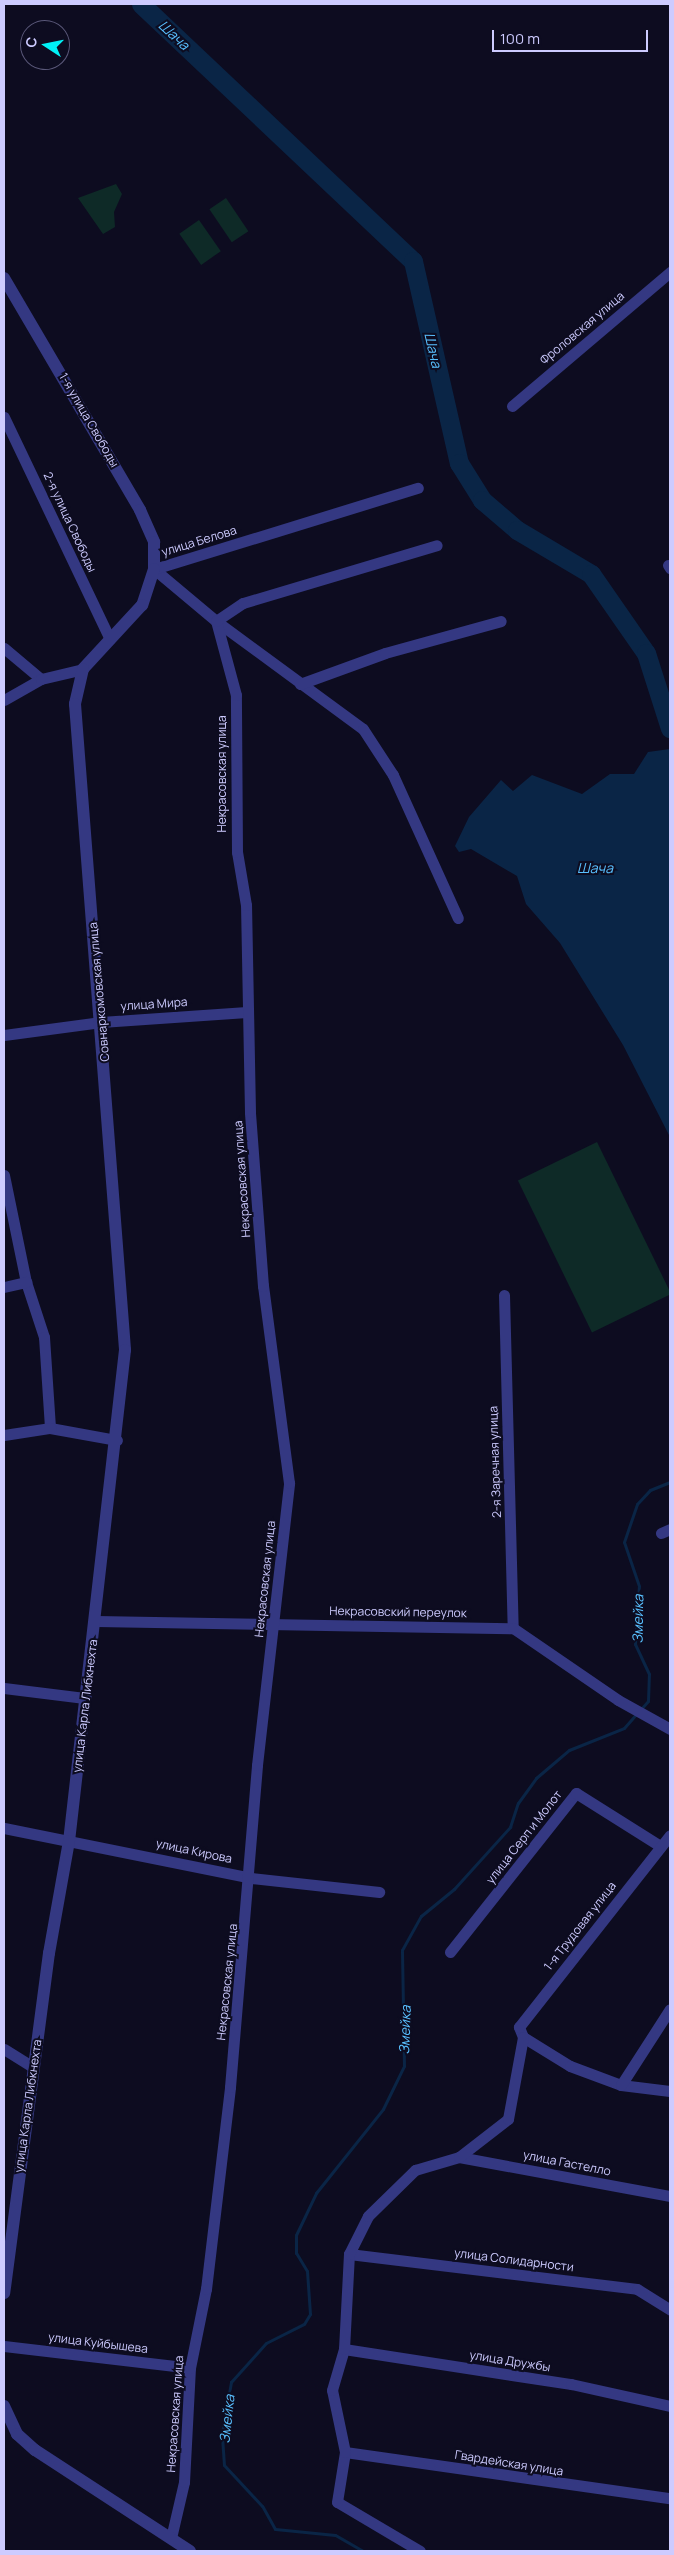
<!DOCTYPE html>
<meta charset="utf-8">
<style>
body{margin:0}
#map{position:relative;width:674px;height:2555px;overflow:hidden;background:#0d0c20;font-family:Manrope,sans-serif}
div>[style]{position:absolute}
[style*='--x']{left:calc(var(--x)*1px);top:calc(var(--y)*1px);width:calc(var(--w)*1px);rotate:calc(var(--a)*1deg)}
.green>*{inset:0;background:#0e2a27;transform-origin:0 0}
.water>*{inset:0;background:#0a2546}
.stream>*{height:3px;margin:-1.5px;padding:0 1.5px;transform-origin:1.5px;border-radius:1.5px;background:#0a2546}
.river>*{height:19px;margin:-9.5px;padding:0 9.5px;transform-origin:9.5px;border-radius:9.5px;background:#0a2546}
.minor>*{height:11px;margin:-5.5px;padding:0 5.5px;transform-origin:5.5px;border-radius:5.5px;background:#343882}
.tertiary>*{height:12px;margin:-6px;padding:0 6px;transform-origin:6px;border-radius:6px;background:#343882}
span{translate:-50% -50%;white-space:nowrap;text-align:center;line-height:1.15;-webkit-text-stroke:4px #0d0c20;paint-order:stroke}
.street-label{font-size:12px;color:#cdcbff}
.water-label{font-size:14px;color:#59c0ff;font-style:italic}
.frame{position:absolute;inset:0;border:5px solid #cdcbff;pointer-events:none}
.north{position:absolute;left:20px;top:20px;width:50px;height:50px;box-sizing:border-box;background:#0d0c20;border:1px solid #5a5879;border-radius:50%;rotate:281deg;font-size:14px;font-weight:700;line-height:20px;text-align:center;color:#cdcbff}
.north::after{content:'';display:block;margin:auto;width:18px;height:22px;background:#00f1f6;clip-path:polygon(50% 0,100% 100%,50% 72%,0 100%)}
.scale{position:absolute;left:492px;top:30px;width:156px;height:22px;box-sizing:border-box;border:2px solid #cdcbff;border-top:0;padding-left:6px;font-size:15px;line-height:18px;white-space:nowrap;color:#cdcbff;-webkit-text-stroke:4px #0d0c20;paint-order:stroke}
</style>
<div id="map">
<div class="green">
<div style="clip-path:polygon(116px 184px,122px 194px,114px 212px,115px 227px,103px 234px,78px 198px)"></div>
<div style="left:226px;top:198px;width:40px;height:20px;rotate:56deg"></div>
<div style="left:199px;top:220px;width:38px;height:24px;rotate:55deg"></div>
<div style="left:597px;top:1142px;width:169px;height:88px;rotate:64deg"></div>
</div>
<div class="water">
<div style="clip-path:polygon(670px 749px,670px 1137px,623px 1045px,560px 943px,526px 904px,517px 876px,471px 849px,459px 852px,455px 846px,469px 817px,501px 780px,513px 791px,532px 775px,582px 794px,610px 774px,634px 774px,648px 752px)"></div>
</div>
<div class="stream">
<div style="--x:640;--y:1710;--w:12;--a:-48"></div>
<div style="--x:648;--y:1701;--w:27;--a:-88"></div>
<div style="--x:649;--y:1674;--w:33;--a:-115"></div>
<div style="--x:635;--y:1644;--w:58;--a:-86.1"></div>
<div style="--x:639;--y:1586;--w:46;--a:-108.8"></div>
<div style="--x:624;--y:1542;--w:40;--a:-71.1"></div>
<div style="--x:637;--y:1504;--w:19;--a:-47"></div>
<div style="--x:650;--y:1490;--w:22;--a:-22"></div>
<div style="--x:363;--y:2551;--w:32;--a:-150"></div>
<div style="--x:335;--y:2535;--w:60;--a:-174.3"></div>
<div style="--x:275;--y:2529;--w:26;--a:-119"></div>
<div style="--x:262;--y:2506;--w:56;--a:-132.8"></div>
<div style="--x:224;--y:2465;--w:32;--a:-94"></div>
<div style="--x:222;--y:2433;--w:52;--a:-80"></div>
<div style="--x:231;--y:2382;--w:52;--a:-48.1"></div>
<div style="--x:266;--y:2343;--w:42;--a:-26.6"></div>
<div style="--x:304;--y:2324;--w:12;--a:-59"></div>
<div style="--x:310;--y:2314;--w:43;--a:-94"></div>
<div style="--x:307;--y:2271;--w:21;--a:-121"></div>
<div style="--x:296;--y:2253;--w:18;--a:-90"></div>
<div style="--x:296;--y:2235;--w:47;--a:-64.5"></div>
<div style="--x:316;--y:2193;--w:107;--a:-51.4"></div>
<div style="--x:383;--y:2109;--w:48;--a:-64"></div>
<div style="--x:404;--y:2066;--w:116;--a:-91"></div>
<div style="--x:402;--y:1950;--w:39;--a:-61"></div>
<div style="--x:421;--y:1916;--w:43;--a:-39.3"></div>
<div style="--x:454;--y:1889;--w:84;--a:-47.9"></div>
<div style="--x:510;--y:1827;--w:25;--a:-72"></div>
<div style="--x:518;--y:1803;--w:31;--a:-54"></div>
<div style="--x:536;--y:1778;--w:43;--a:-40.3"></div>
<div style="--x:569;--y:1750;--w:59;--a:-21.8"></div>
<div style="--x:624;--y:1728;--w:18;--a:-49"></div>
</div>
<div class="river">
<div style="--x:141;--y:4;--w:374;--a:43.4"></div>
<div style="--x:413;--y:261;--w:207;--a:77.2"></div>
<div style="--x:459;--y:463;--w:44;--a:58.1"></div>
<div style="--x:482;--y:500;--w:46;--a:40.6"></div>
<div style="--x:517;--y:530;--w:86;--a:30.7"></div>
<div style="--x:591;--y:574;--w:96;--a:55.2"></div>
<div style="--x:646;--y:653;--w:79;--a:72.3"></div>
</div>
<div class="minor">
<div style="--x:512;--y:406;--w:207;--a:-40.3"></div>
<div style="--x:4;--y:417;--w:246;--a:64.5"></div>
<div style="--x:668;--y:565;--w:4;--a:56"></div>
<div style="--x:154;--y:569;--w:81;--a:40"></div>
<div style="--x:216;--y:621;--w:182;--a:36.3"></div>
<div style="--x:363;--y:729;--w:55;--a:56.9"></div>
<div style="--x:393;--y:775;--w:157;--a:65.6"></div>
<div style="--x:154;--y:569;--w:276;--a:-17.1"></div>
<div style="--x:4;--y:648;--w:48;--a:40"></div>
<div style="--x:300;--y:684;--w:90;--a:-20"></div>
<div style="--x:385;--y:653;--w:120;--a:-15.4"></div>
<div style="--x:4;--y:700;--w:43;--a:-29.6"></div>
<div style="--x:41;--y:679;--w:43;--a:-13.4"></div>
<div style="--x:4;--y:1035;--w:98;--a:-7.6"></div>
<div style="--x:101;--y:1022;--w:146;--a:-3.9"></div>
<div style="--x:4;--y:1175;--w:109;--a:78.4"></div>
<div style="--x:26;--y:1282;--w:58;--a:71.9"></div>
<div style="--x:44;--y:1337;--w:91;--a:86.2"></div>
<div style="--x:50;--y:1428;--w:68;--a:10.2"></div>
<div style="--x:4;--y:1287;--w:23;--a:-13"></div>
<div style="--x:504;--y:1295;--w:333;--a:88.5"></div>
<div style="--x:4;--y:1435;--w:47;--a:-8.7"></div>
<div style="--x:661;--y:1533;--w:10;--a:-24"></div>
<div style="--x:96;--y:1621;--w:417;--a:1"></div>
<div style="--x:513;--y:1628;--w:127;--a:34.4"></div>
<div style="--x:618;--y:1700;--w:60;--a:29.1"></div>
<div style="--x:4;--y:1688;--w:81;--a:7.1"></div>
<div style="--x:4;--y:1828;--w:252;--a:11.4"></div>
<div style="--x:251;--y:1878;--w:129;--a:6.2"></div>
<div style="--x:450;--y:1952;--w:203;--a:-51.6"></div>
<div style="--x:576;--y:1793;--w:99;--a:32.2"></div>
<div style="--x:523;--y:2037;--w:11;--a:-112"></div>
<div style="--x:519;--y:2027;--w:244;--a:-51.8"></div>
<div style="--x:523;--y:2037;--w:55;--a:31.7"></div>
<div style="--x:570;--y:2066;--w:54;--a:20.4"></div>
<div style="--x:621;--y:2085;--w:49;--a:7"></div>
<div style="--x:4;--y:2049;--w:34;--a:32"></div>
<div style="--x:621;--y:2085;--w:90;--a:-57.2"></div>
<div style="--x:459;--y:2157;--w:215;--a:10.5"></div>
<div style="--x:349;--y:2254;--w:290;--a:6.9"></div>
<div style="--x:637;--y:2289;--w:39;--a:32"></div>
<div style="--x:4;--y:2346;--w:187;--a:6.7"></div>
<div style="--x:344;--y:2349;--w:230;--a:8.8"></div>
<div style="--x:571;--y:2384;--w:101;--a:12.5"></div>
<div style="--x:345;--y:2452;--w:328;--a:8.1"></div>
<div style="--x:171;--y:2538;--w:57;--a:-76.9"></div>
<div style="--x:184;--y:2482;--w:114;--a:-87"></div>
<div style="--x:190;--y:2368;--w:81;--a:-78.6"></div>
<div style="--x:206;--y:2289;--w:203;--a:-83.2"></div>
<div style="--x:230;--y:2087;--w:323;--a:-85.2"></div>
<div style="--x:257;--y:1765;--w:284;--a:-83.5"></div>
<div style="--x:289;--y:1483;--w:199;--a:-97.5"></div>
<div style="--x:263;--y:1286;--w:174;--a:-94.3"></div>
<div style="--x:250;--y:1112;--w:207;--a:-91.1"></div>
<div style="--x:246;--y:905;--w:54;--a:-99.6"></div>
<div style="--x:237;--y:852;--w:157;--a:-90.4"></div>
<div style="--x:236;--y:695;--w:77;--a:-105.1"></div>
<div style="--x:216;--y:621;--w:32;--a:-34"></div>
<div style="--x:243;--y:603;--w:202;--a:-16.6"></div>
<div style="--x:420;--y:2551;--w:96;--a:-149.4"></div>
<div style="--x:337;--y:2502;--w:51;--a:-80.9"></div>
<div style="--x:345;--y:2452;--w:63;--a:-101.8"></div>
<div style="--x:332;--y:2390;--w:43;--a:-73.7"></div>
<div style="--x:344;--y:2349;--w:95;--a:-87"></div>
<div style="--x:349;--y:2254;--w:42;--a:-63.4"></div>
<div style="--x:368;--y:2216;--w:66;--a:-44.4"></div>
<div style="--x:415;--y:2170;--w:46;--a:-16.5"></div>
<div style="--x:459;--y:2157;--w:62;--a:-37.8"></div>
<div style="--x:508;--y:2119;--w:83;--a:-79.6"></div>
</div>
<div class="tertiary">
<div style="--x:4;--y:278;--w:269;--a:59.6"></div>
<div style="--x:140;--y:510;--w:35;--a:66"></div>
<div style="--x:154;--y:542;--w:27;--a:90"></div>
<div style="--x:154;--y:569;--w:38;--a:108"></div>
<div style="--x:142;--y:605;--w:87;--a:132.7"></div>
<div style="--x:83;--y:669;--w:36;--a:103"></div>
<div style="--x:75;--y:704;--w:648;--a:85.57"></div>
<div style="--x:125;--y:1350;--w:494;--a:96.5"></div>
<div style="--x:69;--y:1841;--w:114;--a:100.1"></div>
<div style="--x:49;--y:1953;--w:343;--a:97.5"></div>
<div style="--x:4;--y:2406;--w:31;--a:65"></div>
<div style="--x:17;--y:2434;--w:24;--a:42"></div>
<div style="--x:35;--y:2450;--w:185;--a:33.1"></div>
</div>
<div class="street-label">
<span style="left:582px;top:328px;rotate:-40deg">Фроловская улица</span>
<span style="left:89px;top:420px;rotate:60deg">1-я улица Свободы</span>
<span style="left:70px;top:522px;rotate:65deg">2-я улица Свободы</span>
<span style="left:199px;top:541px;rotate:-17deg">улица Белова</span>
<span style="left:222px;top:774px;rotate:-90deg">Некрасовская улица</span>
<span style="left:99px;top:992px;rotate:-95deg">Совнаркомовская улица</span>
<span style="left:154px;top:1004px;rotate:-4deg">улица Мира</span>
<span style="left:242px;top:1179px;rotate:-94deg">Некрасовская улица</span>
<span style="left:495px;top:1462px;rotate:-92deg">2-я Заречная улица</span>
<span style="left:265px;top:1579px;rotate:-84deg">Некрасовская улица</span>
<span style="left:398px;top:1612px;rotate:1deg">Некрасовский переулок</span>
<span style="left:85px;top:1706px;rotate:-83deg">улица Карла Либкнехта</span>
<span style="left:524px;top:1837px;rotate:-52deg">улица Серп и Молот</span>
<span style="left:194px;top:1851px;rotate:12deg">улица Кирова</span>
<span style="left:580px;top:1926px;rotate:-52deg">1-я Трудовая улица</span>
<span style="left:227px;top:1982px;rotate:-84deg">Некрасовская улица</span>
<span style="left:28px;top:2106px;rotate:-82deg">улица Карла Либкнехта</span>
<span style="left:567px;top:2163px;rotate:11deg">улица Гастелло</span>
<span style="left:514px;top:2260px;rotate:7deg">улица Солидарности</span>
<span style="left:98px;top:2343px;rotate:7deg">улица Куйбышева</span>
<span style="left:510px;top:2361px;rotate:9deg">улица Дружбы</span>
<span style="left:175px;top:2414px;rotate:-86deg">Некрасовская улица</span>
<span style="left:509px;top:2463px;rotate:9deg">Гвардейская улица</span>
</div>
<div class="water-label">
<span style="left:174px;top:35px;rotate:43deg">Шача</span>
<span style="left:433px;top:350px;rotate:77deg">Шача</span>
<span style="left:595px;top:868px">Шача</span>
<span style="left:638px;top:1619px;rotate:-89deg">Змейка</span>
<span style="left:405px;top:2030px;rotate:-88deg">Змейка</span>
<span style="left:227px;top:2419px;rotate:-84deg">Змейка</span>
</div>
<div class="frame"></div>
<div class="north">С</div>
<div class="scale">100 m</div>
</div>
